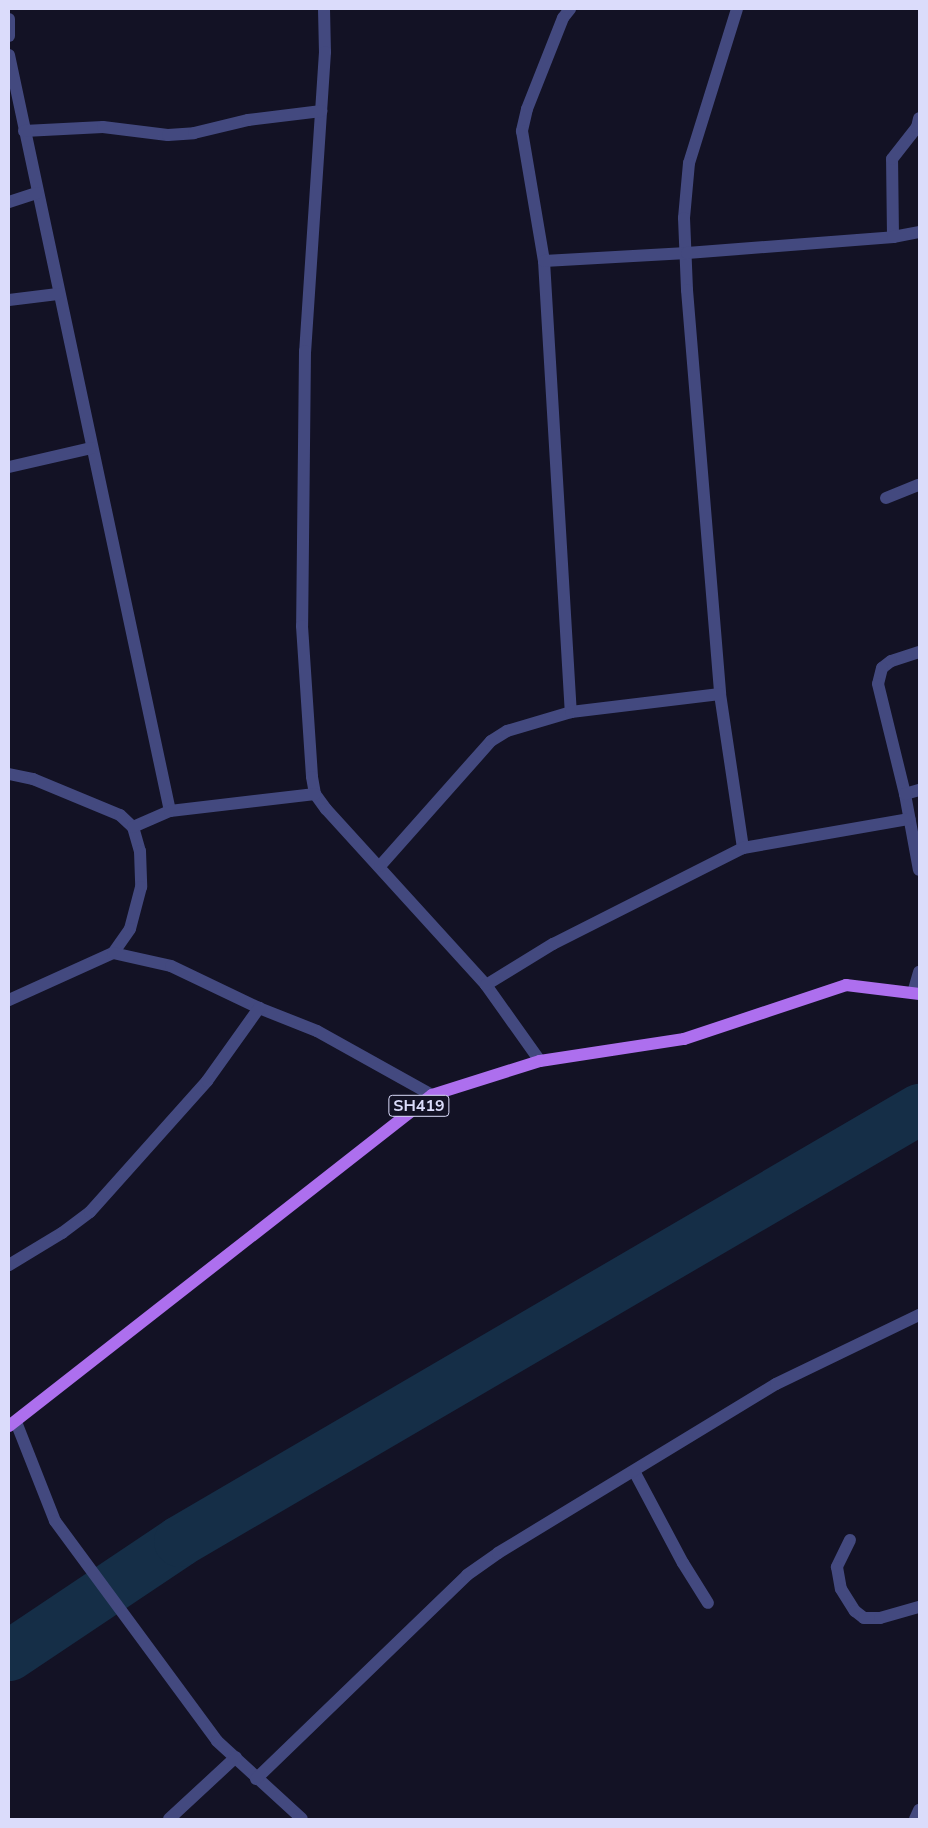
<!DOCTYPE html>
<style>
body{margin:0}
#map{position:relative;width:928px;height:1828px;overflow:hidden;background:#131225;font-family:"Nunito Sans",sans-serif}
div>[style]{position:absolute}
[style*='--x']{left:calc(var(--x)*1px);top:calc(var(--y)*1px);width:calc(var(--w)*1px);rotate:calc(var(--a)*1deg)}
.river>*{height:51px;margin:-25.5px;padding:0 25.5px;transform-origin:25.5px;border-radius:25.5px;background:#152e47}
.minor>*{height:12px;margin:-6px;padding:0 6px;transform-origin:6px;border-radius:6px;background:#43497f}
.major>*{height:12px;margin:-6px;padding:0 6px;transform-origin:6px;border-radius:6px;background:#ad6fee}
span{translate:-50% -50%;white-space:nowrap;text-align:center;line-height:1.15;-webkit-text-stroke:4px #131225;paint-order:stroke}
.shield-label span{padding:1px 4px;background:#131225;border:1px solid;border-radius:4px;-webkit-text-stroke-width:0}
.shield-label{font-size:16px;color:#dbdcfb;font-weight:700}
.frame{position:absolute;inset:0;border:10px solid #dbdcfb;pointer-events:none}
</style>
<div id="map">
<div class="river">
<div style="--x:9;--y:1655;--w:205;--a:-33.8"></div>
<div style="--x:179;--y:1541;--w:857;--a:-30.28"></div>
</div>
<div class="minor">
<div style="--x:324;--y:9;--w:43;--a:88.7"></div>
<div style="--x:325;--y:52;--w:300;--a:93.8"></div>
<div style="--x:305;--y:351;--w:275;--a:90.6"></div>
<div style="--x:302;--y:626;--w:151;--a:86.2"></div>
<div style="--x:312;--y:777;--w:17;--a:80"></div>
<div style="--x:315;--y:794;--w:19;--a:54"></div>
<div style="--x:326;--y:809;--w:238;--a:47.7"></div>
<div style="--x:486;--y:985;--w:93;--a:54.6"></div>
<div style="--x:570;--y:9;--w:11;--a:128"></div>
<div style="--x:563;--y:18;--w:98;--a:111.6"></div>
<div style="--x:527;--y:109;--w:23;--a:103"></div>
<div style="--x:522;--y:131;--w:132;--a:80.4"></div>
<div style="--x:544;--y:261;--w:452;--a:86.6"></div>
<div style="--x:737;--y:9;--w:161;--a:107.3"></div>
<div style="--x:689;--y:163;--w:55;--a:95.2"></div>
<div style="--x:684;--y:218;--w:72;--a:87.6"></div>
<div style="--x:687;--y:290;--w:405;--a:85.3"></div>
<div style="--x:720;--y:694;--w:156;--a:81.5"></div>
<div style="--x:9;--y:19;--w:17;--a:90"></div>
<div style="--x:9;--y:55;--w:773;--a:77.98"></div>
<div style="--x:24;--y:131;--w:79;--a:-2.9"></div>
<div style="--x:103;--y:127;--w:65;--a:7"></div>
<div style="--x:168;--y:135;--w:26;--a:-4"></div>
<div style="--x:194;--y:133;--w:56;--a:-13.5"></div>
<div style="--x:248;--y:120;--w:74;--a:-7"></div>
<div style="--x:9;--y:202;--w:29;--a:-18"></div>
<div style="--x:893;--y:237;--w:78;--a:-90.7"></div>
<div style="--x:892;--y:159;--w:41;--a:-52"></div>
<div style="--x:917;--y:127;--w:9;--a:-77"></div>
<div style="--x:544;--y:261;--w:143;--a:-3.2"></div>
<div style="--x:687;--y:253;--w:207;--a:-4.4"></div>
<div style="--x:893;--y:237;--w:26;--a:-11"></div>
<div style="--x:9;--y:300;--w:49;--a:-7"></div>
<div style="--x:9;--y:467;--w:84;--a:-13"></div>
<div style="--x:886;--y:498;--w:35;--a:-22"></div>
<div style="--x:919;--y:652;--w:29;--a:162"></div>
<div style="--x:891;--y:661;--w:11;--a:142"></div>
<div style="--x:882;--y:668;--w:16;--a:104"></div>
<div style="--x:878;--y:684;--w:113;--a:76.2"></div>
<div style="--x:905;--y:794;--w:77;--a:79.6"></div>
<div style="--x:9;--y:774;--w:25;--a:12"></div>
<div style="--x:33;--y:779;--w:94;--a:22.5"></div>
<div style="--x:120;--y:815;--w:18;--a:43"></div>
<div style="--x:133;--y:827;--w:25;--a:74"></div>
<div style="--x:140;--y:851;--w:36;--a:88"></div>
<div style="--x:141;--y:887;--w:43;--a:104.7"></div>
<div style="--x:130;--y:929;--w:29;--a:125"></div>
<div style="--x:905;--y:794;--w:15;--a:-16"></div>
<div style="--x:133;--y:827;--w:40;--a:-23.4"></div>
<div style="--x:170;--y:811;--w:146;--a:-6.7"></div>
<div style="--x:380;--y:866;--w:167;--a:-48.4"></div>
<div style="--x:491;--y:741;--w:19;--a:-32"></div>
<div style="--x:507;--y:731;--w:67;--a:-16.5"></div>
<div style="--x:571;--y:712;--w:150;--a:-6.9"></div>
<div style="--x:486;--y:985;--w:79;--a:-31.5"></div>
<div style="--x:553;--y:944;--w:213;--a:-26.8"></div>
<div style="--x:743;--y:848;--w:169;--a:-9.9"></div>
<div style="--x:913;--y:993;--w:22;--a:-74"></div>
<div style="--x:9;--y:1000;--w:114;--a:-24.3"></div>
<div style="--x:113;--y:953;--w:59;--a:12.6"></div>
<div style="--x:171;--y:966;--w:98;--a:25.5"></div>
<div style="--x:259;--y:1008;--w:62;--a:21.6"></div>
<div style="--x:317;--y:1031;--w:132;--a:29.1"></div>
<div style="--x:9;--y:1265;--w:62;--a:-31.1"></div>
<div style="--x:62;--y:1233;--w:35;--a:-37"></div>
<div style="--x:90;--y:1212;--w:176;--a:-48.2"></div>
<div style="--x:207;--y:1081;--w:90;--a:-54.5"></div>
<div style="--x:16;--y:1422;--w:106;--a:68.5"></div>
<div style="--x:55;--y:1521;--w:273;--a:53.6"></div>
<div style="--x:217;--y:1741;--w:115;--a:42.5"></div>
<div style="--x:634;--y:1471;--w:104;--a:62"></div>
<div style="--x:683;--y:1563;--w:47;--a:58"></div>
<div style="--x:850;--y:1540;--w:30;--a:116"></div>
<div style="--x:837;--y:1567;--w:22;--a:80"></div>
<div style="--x:841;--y:1589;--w:26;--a:58"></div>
<div style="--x:855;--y:1611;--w:11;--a:38"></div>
<div style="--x:864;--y:1618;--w:16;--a:0"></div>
<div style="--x:880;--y:1618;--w:41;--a:-15.8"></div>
<div style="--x:256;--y:1779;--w:293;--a:-44"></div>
<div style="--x:467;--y:1575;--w:38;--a:-35"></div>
<div style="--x:498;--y:1553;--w:325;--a:-31.3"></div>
<div style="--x:776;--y:1384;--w:159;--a:-25.8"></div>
<div style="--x:169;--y:1819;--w:91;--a:-42.8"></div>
<div style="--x:915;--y:1819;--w:10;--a:-66"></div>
</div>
<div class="major">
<div style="--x:9;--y:1426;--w:537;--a:-38.04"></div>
<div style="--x:432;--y:1095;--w:113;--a:-17.5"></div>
<div style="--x:540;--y:1061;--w:146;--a:-8.7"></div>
<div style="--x:684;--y:1039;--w:171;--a:-18.4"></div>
<div style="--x:846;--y:985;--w:74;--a:7"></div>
</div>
<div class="shield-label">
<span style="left:419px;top:1106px">SH419</span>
</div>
<div class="frame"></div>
</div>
